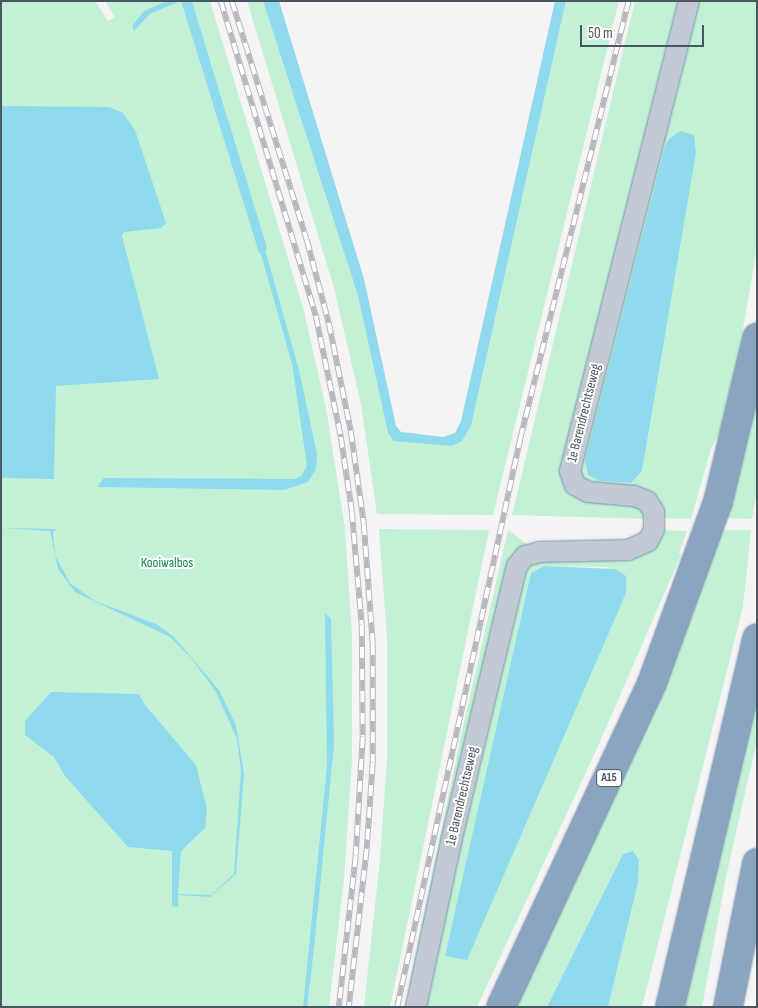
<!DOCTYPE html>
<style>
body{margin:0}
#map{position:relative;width:758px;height:1008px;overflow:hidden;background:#f5f3f3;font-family:"Sofia Sans Condensed",sans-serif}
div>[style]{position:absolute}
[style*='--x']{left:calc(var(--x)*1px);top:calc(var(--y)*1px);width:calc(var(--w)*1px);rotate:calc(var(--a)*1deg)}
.green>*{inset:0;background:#c3f1d5}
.water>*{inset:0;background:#90daee}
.stream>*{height:5px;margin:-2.5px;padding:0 2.5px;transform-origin:2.5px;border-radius:2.5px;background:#90daee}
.roads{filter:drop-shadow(0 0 1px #7690ad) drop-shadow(0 0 1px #7690ad)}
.minor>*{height:20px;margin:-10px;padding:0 10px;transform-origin:10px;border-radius:10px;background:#c1cad2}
.highway>*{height:28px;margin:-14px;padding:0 14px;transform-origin:14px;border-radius:14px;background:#8ba5c1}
.rail>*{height:5.5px;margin-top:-2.75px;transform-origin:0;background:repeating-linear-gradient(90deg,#fff 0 11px,#b5b8bd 0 22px);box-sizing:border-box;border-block:1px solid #b5b8bd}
span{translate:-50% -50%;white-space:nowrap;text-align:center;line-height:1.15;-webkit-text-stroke:4px #fff;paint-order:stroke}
.shield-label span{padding:1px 4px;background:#fff;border:1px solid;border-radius:4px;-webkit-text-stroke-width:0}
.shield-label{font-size:12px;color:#4a5661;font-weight:700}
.street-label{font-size:14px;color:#4a5661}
.park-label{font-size:14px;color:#17864f}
.frame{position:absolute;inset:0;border:2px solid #4a5661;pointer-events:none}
.scale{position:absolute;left:580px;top:25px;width:124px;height:22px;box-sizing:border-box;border:2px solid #4a5661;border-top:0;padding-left:6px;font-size:15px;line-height:18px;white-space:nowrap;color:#4a5661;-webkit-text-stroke:4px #fff;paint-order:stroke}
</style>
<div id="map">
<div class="green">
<div style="clip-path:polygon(1px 1px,95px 1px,108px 21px,115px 17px,105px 1px,181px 1px,259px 252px,226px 112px,192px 1px,210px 1px,304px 311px,326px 408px,345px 529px,352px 636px,352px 760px,344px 879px,329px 1007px,1px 1007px)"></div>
<div style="clip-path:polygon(247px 1px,263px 1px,358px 296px,388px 433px,452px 446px,471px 426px,566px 1px,619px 1px,493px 515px,377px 514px,361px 404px,334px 288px)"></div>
<div style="clip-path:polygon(635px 1px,681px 1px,561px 472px,564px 485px,575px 497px,589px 501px,622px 501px,641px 507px,647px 519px,512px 515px)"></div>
<div style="clip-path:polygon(evenodd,694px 1px,757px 1px,757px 248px,738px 357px,720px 431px,711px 449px,691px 519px,659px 518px,659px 513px,584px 486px,574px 465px,694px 1px,696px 143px,642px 471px,631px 483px,600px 481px,696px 143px)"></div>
<div style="clip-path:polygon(757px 379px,757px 489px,752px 519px,723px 518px)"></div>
<div style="clip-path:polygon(379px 529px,489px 530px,390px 1007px,364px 1007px,380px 859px,387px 760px,387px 637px)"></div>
<div style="clip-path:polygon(508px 530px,531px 547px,412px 1007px,405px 1007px,460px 740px)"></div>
<div style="clip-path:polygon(evenodd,657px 530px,687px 531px,679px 553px,681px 555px,599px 744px,477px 1007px,421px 1007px,528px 562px,624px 558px,657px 530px,544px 566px,608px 567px,626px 576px,626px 593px,446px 956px,531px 573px,544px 566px)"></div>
<div style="clip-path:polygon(718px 530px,751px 530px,743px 607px,642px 1007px,608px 1007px,638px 883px,639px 860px,627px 852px,547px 1007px,515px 1007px)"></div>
<div style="clip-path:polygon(757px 683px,757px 740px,726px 877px,702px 1007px,686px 1007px)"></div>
</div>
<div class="water">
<div style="clip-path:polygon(167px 1px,180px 1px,150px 14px,134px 31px,132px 26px,144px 11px)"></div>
<div style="clip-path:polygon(181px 1px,192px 1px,267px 248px,265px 253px,259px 253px)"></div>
<div style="clip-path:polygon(263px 1px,279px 1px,364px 279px,396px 426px,401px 432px,443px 437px,455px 433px,461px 421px,555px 1px,566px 1px,471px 426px,462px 441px,452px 446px,394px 441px,388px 433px,358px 296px)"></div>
<div style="clip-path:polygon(1px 106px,109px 107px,123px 113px,135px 130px,166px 223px,161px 228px,124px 232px,122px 236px,159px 379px,56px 386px,54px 479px,1px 478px)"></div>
<div style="clip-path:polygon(680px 131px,694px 135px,696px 152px,642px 471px,631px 483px,600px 481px,588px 475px,585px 461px,665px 146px,669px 139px)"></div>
<div style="clip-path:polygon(292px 363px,298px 365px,317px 454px,316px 469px,308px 482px,284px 490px,97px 487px,104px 478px,294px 479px,301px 476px,307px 466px)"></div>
<div style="clip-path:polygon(1px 528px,56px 529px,53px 533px,55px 555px,70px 583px,95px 601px,156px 624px,173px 636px,219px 690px,236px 725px,244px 774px,236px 874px,210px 897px,178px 895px,178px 907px,172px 906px,172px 851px,128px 847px,65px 776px,54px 757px,25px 735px,25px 721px,51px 692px,139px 694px,145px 705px,196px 765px,207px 809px,205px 828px,181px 851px,178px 894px,211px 895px,234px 874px,241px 771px,237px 739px,216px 692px,191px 658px,170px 637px,75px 592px,58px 569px,50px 531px)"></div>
<div style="clip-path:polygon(544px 566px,615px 569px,626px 576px,626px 593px,467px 960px,445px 956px,531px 573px)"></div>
<div style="clip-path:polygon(325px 613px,331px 619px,334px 744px,314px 948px,307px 1007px,303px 1007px,327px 766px)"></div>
<div style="clip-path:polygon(633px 851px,639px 860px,638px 883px,608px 1007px,547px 1007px,623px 854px)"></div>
</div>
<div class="stream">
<div style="--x:263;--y:253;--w:114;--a:74.3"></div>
</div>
<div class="roads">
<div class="minor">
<div style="--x:416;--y:1007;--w:169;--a:-78"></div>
<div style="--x:451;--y:842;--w:284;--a:-76.6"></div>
<div style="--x:517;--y:566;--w:13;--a:-51"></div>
<div style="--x:525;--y:556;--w:16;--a:-15"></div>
<div style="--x:540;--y:552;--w:88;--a:-1.3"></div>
<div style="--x:628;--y:550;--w:22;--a:-24"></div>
<div style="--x:648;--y:541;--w:13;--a:-63"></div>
<div style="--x:654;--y:529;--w:17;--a:-90"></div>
<div style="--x:654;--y:512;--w:13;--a:-122"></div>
<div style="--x:647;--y:501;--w:14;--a:-159"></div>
<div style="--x:634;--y:496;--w:46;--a:-175"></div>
<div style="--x:588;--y:492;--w:15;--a:-152"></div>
<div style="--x:575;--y:485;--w:15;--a:-110"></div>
<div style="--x:570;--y:471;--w:485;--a:-75.8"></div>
</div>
<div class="highway">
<div style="--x:501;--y:1007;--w:357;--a:-65"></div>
<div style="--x:652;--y:683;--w:193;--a:-70"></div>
<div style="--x:718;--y:502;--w:169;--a:-76.6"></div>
<div style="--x:670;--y:1007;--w:379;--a:-76.7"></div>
<div style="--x:728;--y:1007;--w:147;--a:-78.6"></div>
</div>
</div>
<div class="rail">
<div style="--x:221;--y:1;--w:329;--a:73.2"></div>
<div style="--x:316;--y:316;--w:124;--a:78.3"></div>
<div style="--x:341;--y:437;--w:75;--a:81.5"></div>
<div style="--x:352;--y:511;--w:114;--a:85"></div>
<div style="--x:362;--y:625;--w:112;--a:89.5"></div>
<div style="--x:363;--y:737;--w:119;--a:93.4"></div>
<div style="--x:356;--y:856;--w:152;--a:96.4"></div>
<div style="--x:232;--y:1;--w:250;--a:72.6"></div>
<div style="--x:307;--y:240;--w:86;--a:75.2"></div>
<div style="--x:329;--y:323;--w:110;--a:78.5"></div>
<div style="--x:351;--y:431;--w:94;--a:82"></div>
<div style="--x:364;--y:524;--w:120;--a:85.7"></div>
<div style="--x:373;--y:644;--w:119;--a:90"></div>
<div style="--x:373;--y:763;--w:86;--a:94"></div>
<div style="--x:367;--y:849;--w:159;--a:96.5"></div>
<div style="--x:397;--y:1007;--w:581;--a:-77.78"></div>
<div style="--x:520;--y:439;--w:451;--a:-76.1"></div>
</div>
<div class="shield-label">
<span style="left:609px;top:778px">A15</span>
</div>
<div class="street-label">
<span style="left:584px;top:413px;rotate:-76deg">1e Barendrechtseweg</span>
<span style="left:462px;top:796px;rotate:-77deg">1e Barendrechtseweg</span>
</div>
<div class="park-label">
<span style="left:167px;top:563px">Kooiwalbos</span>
</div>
<div class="frame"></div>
<div class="scale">50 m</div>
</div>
